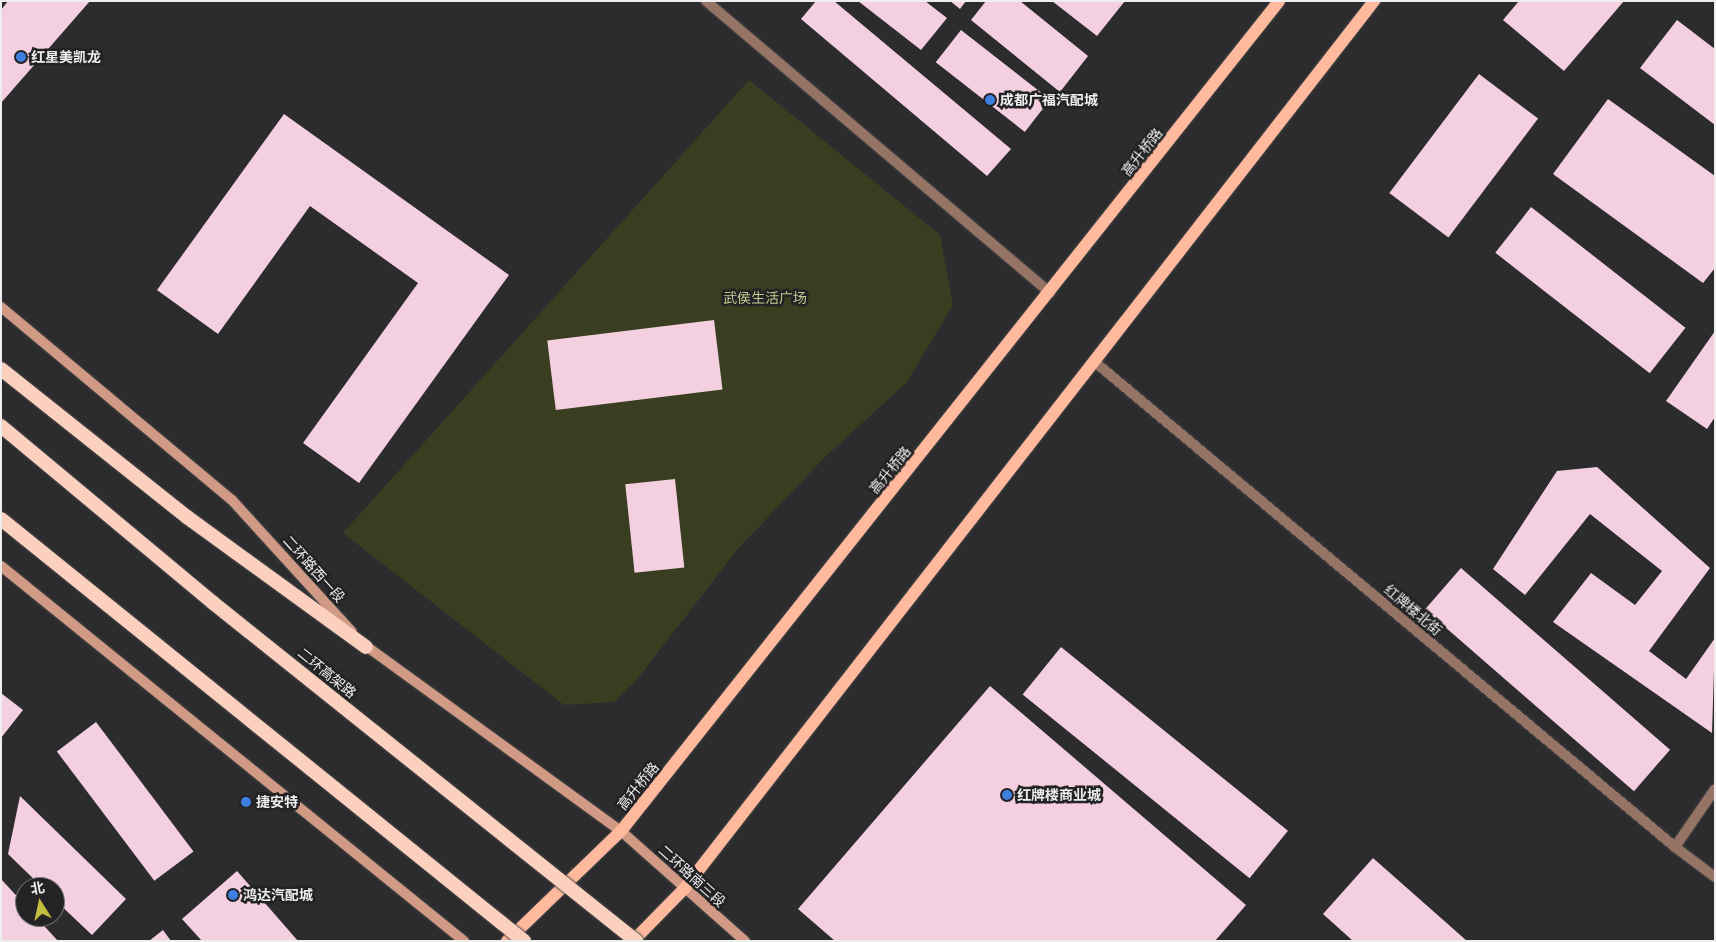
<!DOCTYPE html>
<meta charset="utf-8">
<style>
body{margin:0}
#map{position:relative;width:1716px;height:942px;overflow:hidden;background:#2c2c2e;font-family:"Public Sans","Noto Sans SC",sans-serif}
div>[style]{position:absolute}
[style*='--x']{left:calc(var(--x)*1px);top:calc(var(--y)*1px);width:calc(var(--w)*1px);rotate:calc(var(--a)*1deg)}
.green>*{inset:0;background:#3a3e21}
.building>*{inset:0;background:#f4cfdf;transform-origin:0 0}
.roads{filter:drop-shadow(0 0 1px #474749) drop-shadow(0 0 1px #474749)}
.minor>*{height:10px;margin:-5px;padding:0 5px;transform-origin:5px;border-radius:5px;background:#957365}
.secondary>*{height:10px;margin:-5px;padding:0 5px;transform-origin:5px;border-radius:5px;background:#d19a85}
.primary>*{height:12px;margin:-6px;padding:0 6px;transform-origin:6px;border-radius:6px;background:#ffb99d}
.trunk>*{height:14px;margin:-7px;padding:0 7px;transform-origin:7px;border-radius:7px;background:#fcd0be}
.bridges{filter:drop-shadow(0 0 1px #474749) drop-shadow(0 0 1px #474749)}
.trunk-bridge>*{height:14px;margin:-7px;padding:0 7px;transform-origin:7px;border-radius:7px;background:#fcd0be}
.dots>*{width:14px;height:14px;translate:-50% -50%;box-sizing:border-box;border:2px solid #232224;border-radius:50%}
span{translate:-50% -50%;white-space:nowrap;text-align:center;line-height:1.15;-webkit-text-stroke:5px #232224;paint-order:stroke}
.poi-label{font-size:14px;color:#eeeeef;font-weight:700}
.left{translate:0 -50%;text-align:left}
.street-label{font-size:14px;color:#eeeeef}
.park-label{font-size:14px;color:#c1ca91}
.frame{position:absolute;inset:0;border:2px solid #eeeeef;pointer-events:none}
.north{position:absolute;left:15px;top:877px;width:50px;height:50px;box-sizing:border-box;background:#232224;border:1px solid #747475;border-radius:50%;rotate:350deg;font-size:14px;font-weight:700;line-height:20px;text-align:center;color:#eeeeef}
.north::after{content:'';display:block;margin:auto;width:18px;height:22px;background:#c1bd40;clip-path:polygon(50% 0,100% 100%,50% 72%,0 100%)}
</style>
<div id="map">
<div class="green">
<div style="clip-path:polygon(749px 80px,940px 235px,953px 305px,907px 382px,824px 458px,737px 550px,635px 682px,614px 702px,564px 705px,343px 533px)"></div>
</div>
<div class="building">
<div style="clip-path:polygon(8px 1px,90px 1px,1px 103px,1px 10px)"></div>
<div style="clip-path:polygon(816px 1px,834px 1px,1011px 149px,987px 176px,801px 19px)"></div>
<div style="clip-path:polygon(858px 1px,925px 1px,947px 18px,921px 50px)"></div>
<div style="clip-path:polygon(950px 1px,966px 1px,960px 9px)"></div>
<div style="clip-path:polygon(986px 1px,1020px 1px,1088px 56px,1060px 92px,971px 20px)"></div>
<div style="clip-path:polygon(1052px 1px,1125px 1px,1097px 36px)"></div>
<div style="clip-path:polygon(1519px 1px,1624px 1px,1564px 71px,1503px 20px)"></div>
<div style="clip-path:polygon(1677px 20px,1715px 49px,1715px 125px,1640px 68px)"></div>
<div style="left:961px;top:30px;width:113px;height:41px;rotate:38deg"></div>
<div style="left:1479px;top:74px;width:74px;height:149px;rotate:37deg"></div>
<div style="clip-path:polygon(1608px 99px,1715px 176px,1715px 268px,1703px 283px,1553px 174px)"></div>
<div style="clip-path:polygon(284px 114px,509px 275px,359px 483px,303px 443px,418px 283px,310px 206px,218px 334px,157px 290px)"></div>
<div style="left:1531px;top:207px;width:196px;height:58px;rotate:38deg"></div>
<div style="left:714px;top:320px;width:70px;height:168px;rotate:83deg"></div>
<div style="clip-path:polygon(1715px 331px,1715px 417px,1707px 429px,1666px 401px)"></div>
<div style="clip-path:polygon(1597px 467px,1710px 568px,1649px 651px,1686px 679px,1715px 638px,1712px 733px,1553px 622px,1591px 573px,1635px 605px,1662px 571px,1590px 514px,1525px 595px,1493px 569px,1557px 471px)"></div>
<div style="left:675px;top:479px;width:89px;height:50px;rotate:84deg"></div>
<div style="left:1461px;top:568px;width:277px;height:55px;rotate:41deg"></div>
<div style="left:1061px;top:647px;width:292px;height:61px;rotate:39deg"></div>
<div style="clip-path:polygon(990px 686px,1246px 905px,1215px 941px,835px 941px,798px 909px)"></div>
<div style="clip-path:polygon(1px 693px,23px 710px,1px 738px)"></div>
<div style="left:96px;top:722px;width:162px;height:49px;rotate:53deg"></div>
<div style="clip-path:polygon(20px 796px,126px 899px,92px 935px,55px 900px,55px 887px,42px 887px,8px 854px)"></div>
<div style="clip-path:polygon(1373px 858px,1467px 941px,1353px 941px,1323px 914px)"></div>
<div style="clip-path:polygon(237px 871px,298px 941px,202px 941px,182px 919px)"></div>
<div style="clip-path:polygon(1px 879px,25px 905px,25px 917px,36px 917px,58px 941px,1px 941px)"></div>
<div style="clip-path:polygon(163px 930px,171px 941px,149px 941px)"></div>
</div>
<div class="roads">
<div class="minor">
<div style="--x:706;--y:1;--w:451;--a:40.3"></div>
<div style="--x:1096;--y:363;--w:755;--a:39.89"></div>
<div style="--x:1675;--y:847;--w:50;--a:36.9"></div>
<div style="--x:1675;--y:847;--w:70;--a:-55.4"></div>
</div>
<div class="secondary">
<div style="--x:1;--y:307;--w:301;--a:39.9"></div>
<div style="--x:232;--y:500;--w:178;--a:47.7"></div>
<div style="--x:1;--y:566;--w:596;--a:39.01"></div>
<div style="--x:362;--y:643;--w:320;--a:36"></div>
<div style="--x:621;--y:831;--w:166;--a:41.6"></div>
</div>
<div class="primary">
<div style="--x:507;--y:941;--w:158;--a:-44"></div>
<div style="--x:621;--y:831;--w:1059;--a:-51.59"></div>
<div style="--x:633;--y:941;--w:73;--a:-45.6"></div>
<div style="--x:684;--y:889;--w:1125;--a:-52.15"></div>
</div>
<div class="trunk">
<div style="--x:1;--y:369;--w:238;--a:38.5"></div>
<div style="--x:187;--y:517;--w:221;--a:36"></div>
</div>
</div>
<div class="bridges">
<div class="trunk-bridge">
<div style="--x:1;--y:426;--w:275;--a:39.8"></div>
<div style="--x:212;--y:602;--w:543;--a:38.64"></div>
<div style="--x:1;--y:519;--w:672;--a:38.9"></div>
</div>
</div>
<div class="dots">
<div style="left:21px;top:57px;background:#3f7fe0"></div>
<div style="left:990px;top:100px;background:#3f7fe0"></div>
<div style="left:1007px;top:795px;background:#3f7fe0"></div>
<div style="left:246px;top:802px;background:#3f7fe0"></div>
<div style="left:233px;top:895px;background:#3f7fe0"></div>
</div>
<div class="poi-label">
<span class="left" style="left:31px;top:57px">红星美凯龙</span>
<span class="left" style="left:1000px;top:100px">成都广福汽配城</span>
<span class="left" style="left:1017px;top:795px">红牌楼商业城</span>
<span class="left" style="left:256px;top:802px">捷安特</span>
<span class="left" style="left:243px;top:895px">鸿达汽配城</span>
</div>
<div class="street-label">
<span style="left:1142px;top:152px;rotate:-52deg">高升桥路</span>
<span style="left:890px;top:470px;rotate:-51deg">高升桥路</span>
<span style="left:314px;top:569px;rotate:48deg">二环路西一段</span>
<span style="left:1413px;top:610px;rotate:40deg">红牌楼北街</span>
<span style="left:327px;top:673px;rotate:39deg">二环高架路</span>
<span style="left:638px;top:786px;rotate:-51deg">高升桥路</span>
<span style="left:692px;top:876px;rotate:42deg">二环路南三段</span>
</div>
<div class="park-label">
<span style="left:765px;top:298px">武侯生活广场</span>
</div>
<div class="frame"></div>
<div class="north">北</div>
</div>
